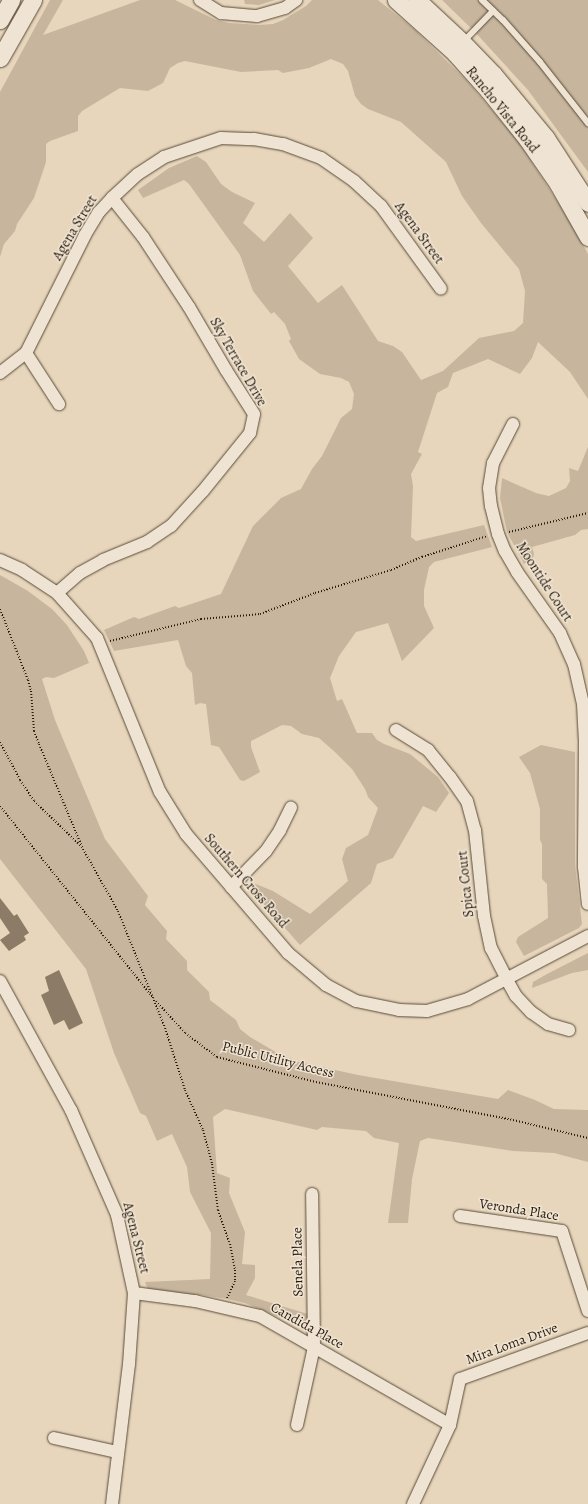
<!DOCTYPE html>
<style>
body{margin:0}
#map{position:relative;width:588px;height:1504px;overflow:hidden;background:#e7d6bb;font-family:Alegreya,serif}
div>[style]{position:absolute}
[style*='--x']{left:calc(var(--x)*1px);top:calc(var(--y)*1px);width:calc(var(--w)*1px);rotate:calc(var(--a)*1deg)}
.green>*{inset:0;background:#c7b69d}
.building>*{inset:0;background:#8c7c67}
.path>*{height:2px;margin-top:-1px;transform-origin:0;background:repeating-linear-gradient(90deg,#291b0c 0 1px,transparent 0 3px)}
.roads{filter:drop-shadow(0 0 1px #584a38) drop-shadow(0 0 1px #584a38)}
.lane>*{height:6px;margin:-3px;padding:0 3px;transform-origin:3px;border-radius:3px;background:#efe4d3}
.street>*{height:12px;margin:-6px;padding:0 6px;transform-origin:6px;border-radius:6px;background:#efe4d3}
.secondary>*{height:17px;margin:-8.5px;padding:0 8.5px;transform-origin:8.5px;border-radius:8.5px;background:#efe4d3}
span{translate:-50% -50%;white-space:nowrap;text-align:center;line-height:1.15;-webkit-text-stroke:3px #efe4d3;paint-order:stroke}
.street-label{font-size:14px;color:#291b0c}
</style>
<div id="map">
<div class="green">
<div style="clip-path:polygon(50px 0,63px 0,43px 35px,140px 0,175px 0,216px 20px,229px 23px,259px 25px,273px 24px,283px 20px,306px 6px,312px 0,378px 0,415px 30px,466px 80px,516px 138px,572px 224px,588px 254px,588px 399px,570px 372px,538px 342px,532px 358px,520px 374px,488px 359px,453px 373px,448px 387px,437px 393px,418px 452px,422px 454px,411px 474px,413px 486px,411px 537px,416px 541px,484px 525px,492px 547px,434px 562px,429px 567px,424px 590px,424px 606px,434px 628px,402px 661px,388px 623px,356px 632px,339px 656px,330px 678px,337px 701px,342px 699px,357px 733px,372px 733px,377px 740px,384px 744px,410px 754px,438px 777px,449px 793px,436px 812px,423px 806px,393px 858px,377px 864px,371px 883px,300px 945px,251px 890px,251px 882px,273px 891px,310px 914px,348px 881px,342px 859px,346px 848px,368px 835px,378px 808px,368px 797px,365px 789px,352px 769px,336px 753px,319px 738px,302px 734px,291px 726px,282px 725px,251px 741px,251px 747px,260px 772px,244px 781px,240px 780px,219px 747px,211px 745px,206px 704px,200px 703px,195px 705px,192px 673px,186px 666px,178px 640px,114px 651px,104px 630px,134px 617px,139px 619px,175px 606px,179px 608px,221px 594px,253px 526px,281px 498px,301px 489px,312px 469px,322px 456px,341px 418px,352px 409px,354px 394px,349px 382px,341px 378px,320px 374px,299px 359px,289px 341px,291px 339px,285px 324px,274px 312px,271px 314px,253px 291px,240px 255px,189px 184px,184px 180px,143px 198px,138px 190px,169px 168px,197px 156px,206px 162px,221px 184px,232px 192px,255px 203px,243px 223px,264px 242px,290px 213px,313px 238px,288px 266px,318px 303px,342px 285px,378px 341px,393px 346px,402px 352px,421px 380px,443px 371px,479px 338px,514px 331px,523px 323px,525px 291px,519px 269px,481px 223px,462px 196px,446px 162px,401px 122px,368px 109px,361px 104px,355px 96px,348px 71px,343px 64px,331px 59px,309px 68px,283px 73px,278px 70px,241px 72px,185px 61px,178px 63px,170px 68px,163px 83px,148px 91px,120px 88px,82px 111px,78px 116px,78px 131px,50px 141px,46px 144px,46px 162px,34px 198px,17px 224px,15px 231px,4px 244px,0 257px,0 92px)"></div>
<div style="clip-path:polygon(244px 0,275px 0,259px 5px,245px 4px)"></div>
<div style="clip-path:polygon(442px 0,588px 0,588px 172px,528px 90px,474px 31px)"></div>
<div style="clip-path:polygon(588px 447px,588px 529px,581px 530px,575px 535px,532px 547px,534px 554px,533px 558px,524px 564px,507px 532px,500px 498px,502px 478px,536px 493px,549px 496px,566px 488px,570px 481px,569px 468px,578px 471px)"></div>
<div style="clip-path:polygon(0 575px,28px 591px,52px 609px,67px 625px,84px 651px,89px 663px,54px 678px,46px 677px,42px 679px,55px 720px,105px 839px,148px 896px,145px 905px,167px 931px,166px 939px,187px 961px,187px 970px,209px 992px,210px 1000px,236px 1020px,240px 1029px,250px 1037px,279px 1054px,299px 1062px,358px 1075px,498px 1099px,508px 1090px,535px 1100px,554px 1109px,588px 1110px,588px 1162px,554px 1153px,513px 1151px,428px 1138px,420px 1141px,412px 1179px,408px 1223px,388px 1223px,399px 1143px,374px 1138px,366px 1131px,322px 1127px,317px 1130px,225px 1109px,213px 1117px,217px 1173px,230px 1178px,229px 1193px,245px 1232px,242px 1264px,255px 1265px,255px 1278px,246px 1295px,311px 1315px,309px 1323px,305px 1325px,296px 1324px,245px 1303px,227px 1299px,202px 1295px,159px 1294px,148px 1289px,145px 1282px,210px 1279px,211px 1233px,190px 1192px,187px 1167px,172px 1134px,157px 1141px,146px 1116px,140px 1113px,114px 1053px,86px 969px,0 859px)"></div>
<div style="clip-path:polygon(541px 745px,575px 752px,575px 865px,582px 924px,579px 928px,524px 956px,516px 942px,518px 937px,548px 918px,547px 884px,542px 879px,542px 844px,540px 840px,540px 809px,530px 773px,519px 757px)"></div>
<div style="clip-path:polygon(588px 953px,588px 970px,572px 973px,532px 988px,533px 982px,547px 974px)"></div>
</div>
<div class="building">
<div style="clip-path:polygon(0 898px,14px 916px,17px 914px,29px 933px,24px 936px,26px 940px,9px 951px,0 940px,10px 933px,0 918px)"></div>
<div style="clip-path:polygon(59px 970px,83px 1023px,69px 1030px,64px 1020px,54px 1025px,41px 995px,49px 991px,45px 977px)"></div>
</div>
<div class="path">
<div style="--x:509;--y:532;--w:81;--a:-13.5"></div>
<div style="--x:0;--y:609;--w:76;--a:68.5"></div>
<div style="--x:28;--y:680;--w:11;--a:75"></div>
<div style="--x:31;--y:691;--w:40;--a:85.7"></div>
<div style="--x:34;--y:731;--w:14;--a:69"></div>
<div style="--x:39;--y:744;--w:114;--a:67.3"></div>
<div style="--x:83;--y:849;--w:71;--a:60.6"></div>
<div style="--x:118;--y:911;--w:126;--a:68.1"></div>
<div style="--x:165;--y:1028;--w:65;--a:72.1"></div>
<div style="--x:185;--y:1090;--w:44;--a:65.8"></div>
<div style="--x:203;--y:1130;--w:35;--a:75"></div>
<div style="--x:212;--y:1164;--w:46;--a:82.6"></div>
<div style="--x:218;--y:1210;--w:36;--a:71"></div>
<div style="--x:230;--y:1244;--w:26;--a:79"></div>
<div style="--x:235;--y:1270;--w:11;--a:90"></div>
<div style="--x:235;--y:1281;--w:19;--a:115"></div>
<div style="--x:110;--y:641;--w:94;--a:-13.6"></div>
<div style="--x:201;--y:619;--w:59;--a:-4.8"></div>
<div style="--x:260;--y:614;--w:59;--a:-20.9"></div>
<div style="--x:315;--y:593;--w:79;--a:-16.8"></div>
<div style="--x:391;--y:570;--w:34;--a:-23"></div>
<div style="--x:422;--y:557;--w:68;--a:-17.9"></div>
<div style="--x:0;--y:742;--w:43;--a:62.2"></div>
<div style="--x:20;--y:780;--w:25;--a:56"></div>
<div style="--x:34;--y:801;--w:65;--a:43.8"></div>
<div style="--x:0;--y:806;--w:246;--a:51.4"></div>
<div style="--x:156;--y:1001;--w:43;--a:47.8"></div>
<div style="--x:185;--y:1033;--w:40;--a:37"></div>
<div style="--x:217;--y:1057;--w:102;--a:14.2"></div>
<div style="--x:316;--y:1082;--w:201;--a:10.9"></div>
<div style="--x:513;--y:1120;--w:77;--a:13.5"></div>
</div>
<div class="roads">
<div class="lane">
<div style="--x:482;--y:0;--w:29;--a:44"></div>
<div style="--x:503;--y:20;--w:56;--a:48.6"></div>
<div style="--x:540;--y:62;--w:78;--a:51.8"></div>
<div style="--x:464;--y:41;--w:42;--a:-46"></div>
</div>
<div class="street">
<div style="--x:200;--y:0;--w:25;--a:32"></div>
<div style="--x:221;--y:13;--w:36;--a:5"></div>
<div style="--x:257;--y:16;--w:29;--a:-16"></div>
<div style="--x:285;--y:8;--w:14;--a:-36"></div>
<div style="--x:26;--y:353;--w:61;--a:57.1"></div>
<div style="--x:0;--y:373;--w:33;--a:-38"></div>
<div style="--x:26;--y:353;--w:132;--a:-63.4"></div>
<div style="--x:85;--y:235;--w:27;--a:-59"></div>
<div style="--x:99;--y:212;--w:19;--a:-47"></div>
<div style="--x:112;--y:198;--w:35;--a:-43"></div>
<div style="--x:138;--y:174;--w:31;--a:-33"></div>
<div style="--x:164;--y:157;--w:60;--a:-18.4"></div>
<div style="--x:221;--y:138;--w:33;--a:2"></div>
<div style="--x:254;--y:139;--w:29;--a:10"></div>
<div style="--x:283;--y:144;--w:40;--a:20.2"></div>
<div style="--x:321;--y:158;--w:40;--a:34.9"></div>
<div style="--x:354;--y:181;--w:37;--a:43"></div>
<div style="--x:381;--y:206;--w:102;--a:54.1"></div>
<div style="--x:513;--y:424;--w:44;--a:117.1"></div>
<div style="--x:493;--y:463;--w:25;--a:99"></div>
<div style="--x:489;--y:488;--w:18;--a:84"></div>
<div style="--x:491;--y:506;--w:29;--a:76"></div>
<div style="--x:498;--y:534;--w:18;--a:68"></div>
<div style="--x:505;--y:551;--w:24;--a:60"></div>
<div style="--x:517;--y:572;--w:75;--a:54.8"></div>
<div style="--x:560;--y:633;--w:34;--a:66"></div>
<div style="--x:574;--y:664;--w:41;--a:77.3"></div>
<div style="--x:583;--y:704;--w:36;--a:87"></div>
<div style="--x:585;--y:740;--w:127;--a:90.5"></div>
<div style="--x:584;--y:867;--w:37;--a:84"></div>
<div style="--x:0;--y:560;--w:24;--a:24"></div>
<div style="--x:22;--y:570;--w:42;--a:33.3"></div>
<div style="--x:57;--y:593;--w:60;--a:48.4"></div>
<div style="--x:97;--y:638;--w:166;--a:67.8"></div>
<div style="--x:160;--y:792;--w:49;--a:58.2"></div>
<div style="--x:186;--y:834;--w:157;--a:49.4"></div>
<div style="--x:288;--y:953;--w:50;--a:40.1"></div>
<div style="--x:326;--y:985;--w:34;--a:28"></div>
<div style="--x:356;--y:1001;--w:44;--a:11.8"></div>
<div style="--x:399;--y:1010;--w:28;--a:2"></div>
<div style="--x:427;--y:1011;--w:43;--a:-16.3"></div>
<div style="--x:468;--y:999;--w:136;--a:-27.7"></div>
<div style="--x:57;--y:593;--w:30;--a:-41"></div>
<div style="--x:80;--y:573;--w:26;--a:-29"></div>
<div style="--x:103;--y:560;--w:48;--a:-22.2"></div>
<div style="--x:147;--y:542;--w:29;--a:-34"></div>
<div style="--x:171;--y:526;--w:47;--a:-47.6"></div>
<div style="--x:203;--y:491;--w:75;--a:-51"></div>
<div style="--x:250;--y:433;--w:19;--a:-78"></div>
<div style="--x:254;--y:414;--w:52;--a:-122.5"></div>
<div style="--x:226;--y:370;--w:73;--a:-120.4"></div>
<div style="--x:189;--y:307;--w:84;--a:-123.3"></div>
<div style="--x:143;--y:237;--w:50;--a:-128.5"></div>
<div style="--x:396;--y:730;--w:38;--a:32"></div>
<div style="--x:428;--y:750;--w:35;--a:51"></div>
<div style="--x:450;--y:777;--w:29;--a:55"></div>
<div style="--x:467;--y:801;--w:30;--a:75"></div>
<div style="--x:475;--y:830;--w:86;--a:84"></div>
<div style="--x:484;--y:916;--w:33;--a:78"></div>
<div style="--x:491;--y:948;--w:36;--a:63"></div>
<div style="--x:507;--y:980;--w:18;--a:61"></div>
<div style="--x:516;--y:996;--w:22;--a:47"></div>
<div style="--x:531;--y:1012;--w:21;--a:35"></div>
<div style="--x:548;--y:1024;--w:22;--a:16"></div>
<div style="--x:231;--y:887;--w:50;--a:-45.8"></div>
<div style="--x:266;--y:851;--w:25;--a:-56"></div>
<div style="--x:280;--y:830;--w:25;--a:-64"></div>
<div style="--x:0;--y:981;--w:147;--a:61.2"></div>
<div style="--x:71;--y:1110;--w:115;--a:66.3"></div>
<div style="--x:117;--y:1215;--w:80;--a:77.7"></div>
<div style="--x:134;--y:1293;--w:71;--a:94"></div>
<div style="--x:129;--y:1364;--w:141;--a:96.9"></div>
<div style="--x:460;--y:1216;--w:103;--a:8.4"></div>
<div style="--x:562;--y:1231;--w:84;--a:72"></div>
<div style="--x:134;--y:1293;--w:62;--a:7.5"></div>
<div style="--x:195;--y:1301;--w:67;--a:13"></div>
<div style="--x:260;--y:1316;--w:219;--a:29.8"></div>
<div style="--x:297;--y:1425;--w:80;--a:-77.7"></div>
<div style="--x:314;--y:1347;--w:153;--a:-90.7"></div>
<div style="--x:54;--y:1438;--w:65;--a:12.5"></div>
<div style="--x:413;--y:1504;--w:87;--a:-64.9"></div>
<div style="--x:450;--y:1425;--w:47;--a:-77.7"></div>
<div style="--x:460;--y:1379;--w:136;--a:-19.8"></div>
</div>
<div class="secondary">
<div style="--x:396;--y:0;--w:79;--a:41.9"></div>
<div style="--x:455;--y:53;--w:50;--a:48.3"></div>
<div style="--x:488;--y:90;--w:63;--a:51.5"></div>
<div style="--x:527;--y:139;--w:55;--a:55.4"></div>
<div style="--x:558;--y:184;--w:61;--a:60.5"></div>
<div style="--x:417;--y:0;--w:62;--a:43"></div>
<div style="--x:462;--y:42;--w:45;--a:45.9"></div>
<div style="--x:493;--y:74;--w:83;--a:50.4"></div>
<div style="--x:546;--y:138;--w:77;--a:57.1"></div>
<div style="--x:0;--y:20;--w:23;--a:-61"></div>
<div style="--x:0;--y:58;--w:67;--a:-60.4"></div>
</div>
</div>
<div class="street-label">
<span style="left:502px;top:110px;rotate:51deg">Rancho Vista Road</span>
<span style="left:75px;top:228px;rotate:-59deg">Agena Street</span>
<span style="left:419px;top:233px;rotate:54deg">Agena Street</span>
<span style="left:238px;top:362px;rotate:60deg">Sky Terrace Drive</span>
<span style="left:544px;top:582px;rotate:57deg">Moontide Court</span>
<span style="left:246px;top:881px;rotate:49deg">Southern Cross Road</span>
<span style="left:466px;top:884px;rotate:-96deg">Spica Court</span>
<span style="left:278px;top:1060px;rotate:14deg">Public Utility Access</span>
<span style="left:519px;top:1210px;rotate:9deg">Veronda Place</span>
<span style="left:136px;top:1238px;rotate:76deg">Agena Street</span>
<span style="left:298px;top:1262px;rotate:-91deg">Senela Place</span>
<span style="left:307px;top:1326px;rotate:29deg">Candida Place</span>
<span style="left:512px;top:1344px;rotate:-20deg">Mira Loma Drive</span>
</div>
</div>
